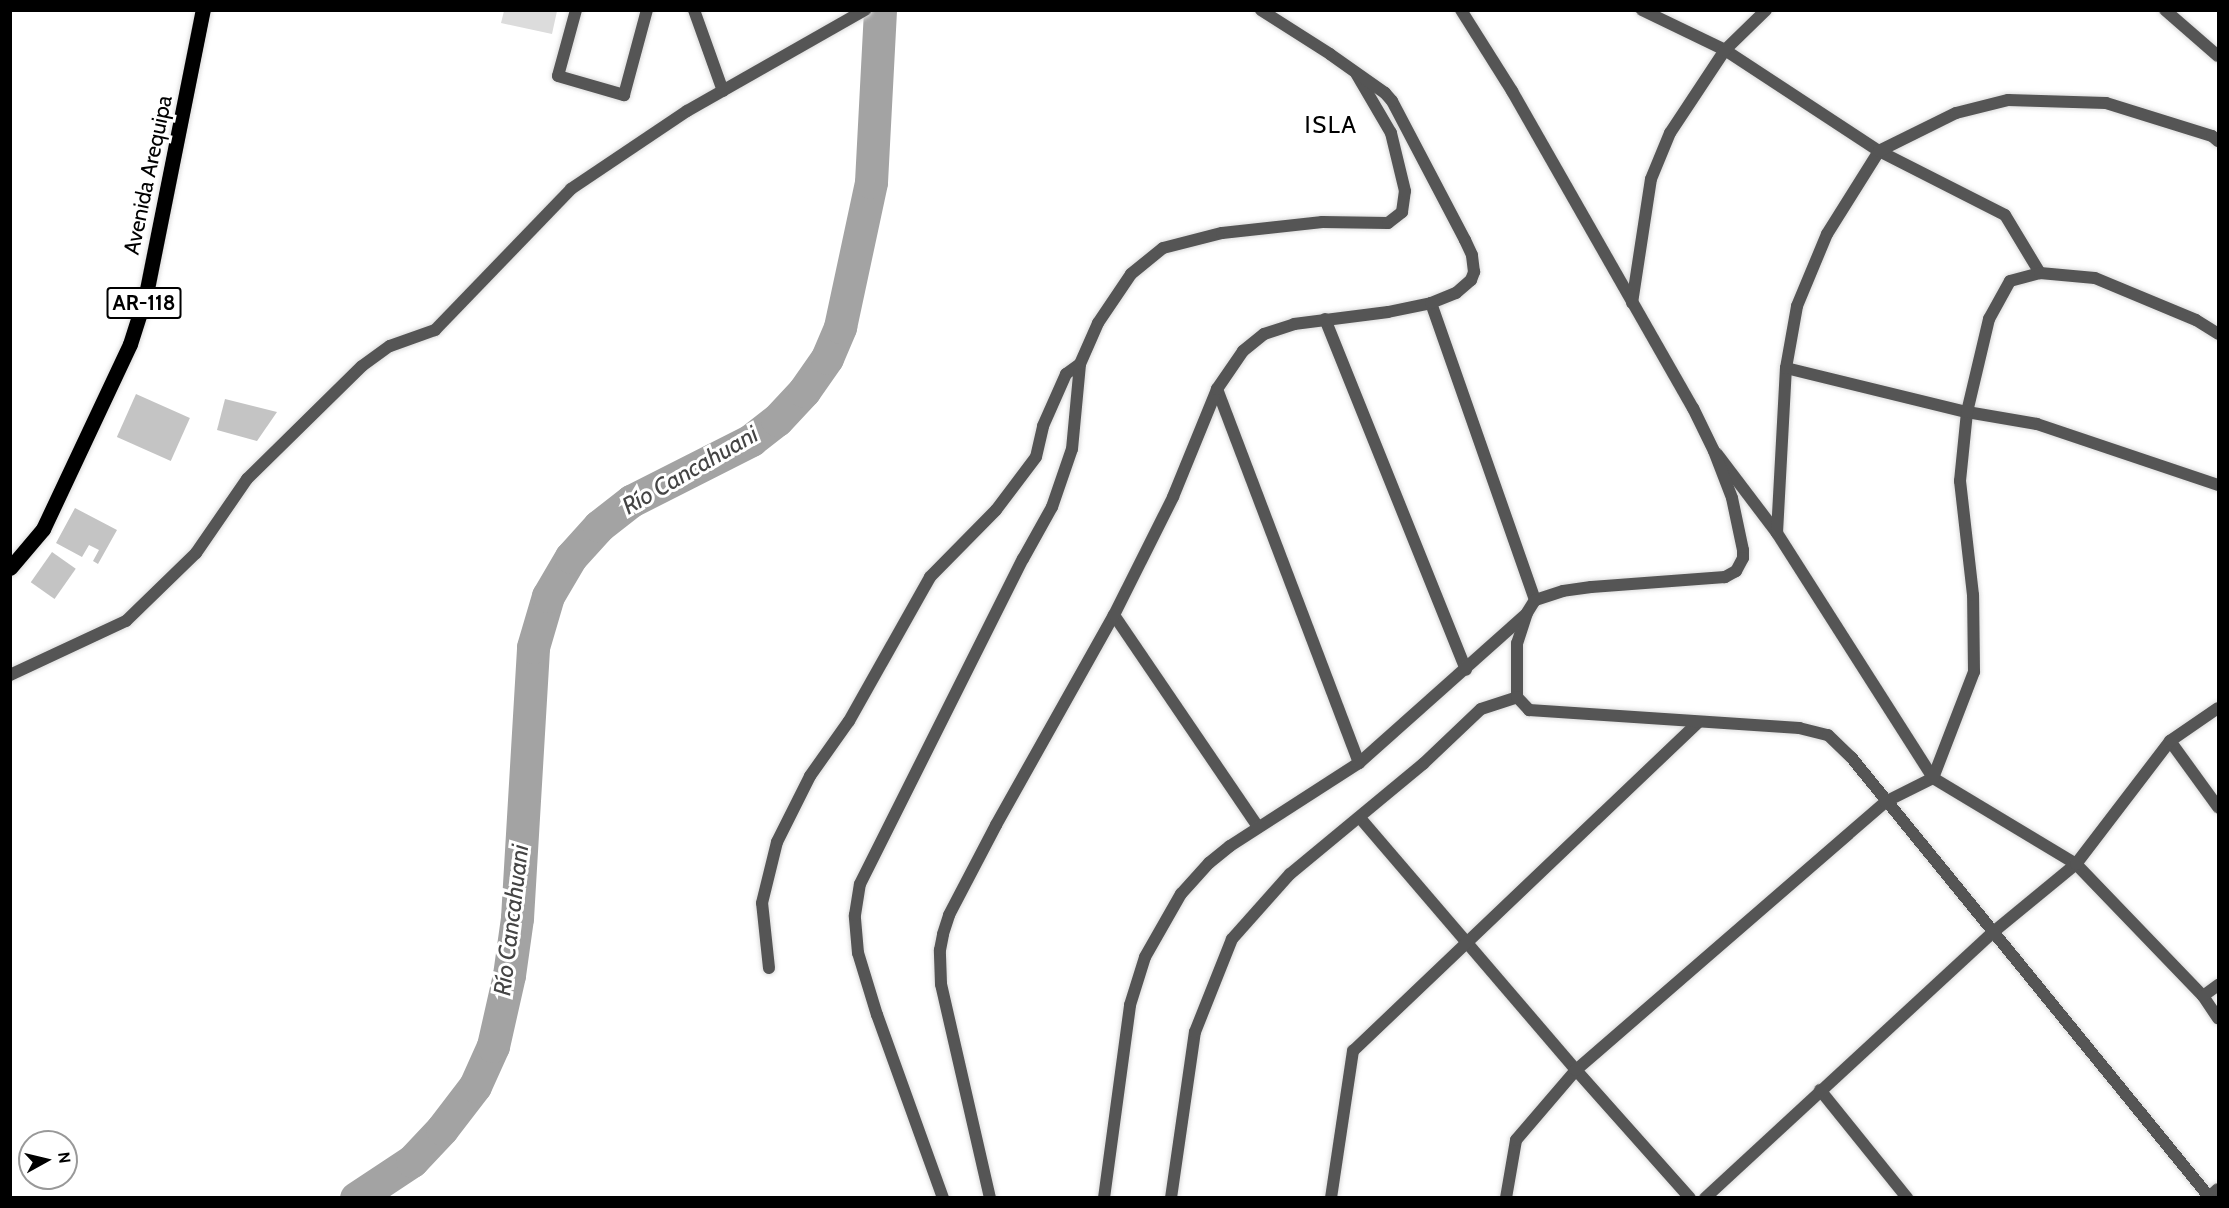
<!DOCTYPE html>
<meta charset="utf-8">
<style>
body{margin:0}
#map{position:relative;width:2229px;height:1208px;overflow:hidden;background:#fff;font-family:Cabin,sans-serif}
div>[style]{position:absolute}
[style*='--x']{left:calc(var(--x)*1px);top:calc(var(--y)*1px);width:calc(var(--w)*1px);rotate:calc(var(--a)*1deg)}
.green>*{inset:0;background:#dcdcdc}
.river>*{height:33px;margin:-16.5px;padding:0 16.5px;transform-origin:16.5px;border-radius:16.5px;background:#a3a3a3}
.building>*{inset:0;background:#c4c4c4;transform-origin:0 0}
.roads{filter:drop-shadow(0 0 2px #dbdbdb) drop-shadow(0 0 2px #dbdbdb)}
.minor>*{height:12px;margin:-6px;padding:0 6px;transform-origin:6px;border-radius:6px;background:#555}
.tertiary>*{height:12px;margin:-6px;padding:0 6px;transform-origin:6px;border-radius:6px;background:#555}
.primary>*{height:15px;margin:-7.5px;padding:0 7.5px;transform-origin:7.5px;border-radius:7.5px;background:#000}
span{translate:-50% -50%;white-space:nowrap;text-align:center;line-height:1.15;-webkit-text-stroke:6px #fff;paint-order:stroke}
.shield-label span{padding:2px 4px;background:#fff;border:2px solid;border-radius:4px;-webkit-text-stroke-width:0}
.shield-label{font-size:21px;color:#000;font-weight:700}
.street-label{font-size:22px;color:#000}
.neighbourhood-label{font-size:24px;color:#000;letter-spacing:1.5px}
.water-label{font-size:24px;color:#444;font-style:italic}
.frame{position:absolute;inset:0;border:12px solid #000;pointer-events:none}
.north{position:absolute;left:18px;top:1130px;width:60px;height:60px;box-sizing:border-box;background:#fff;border:2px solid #999;border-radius:50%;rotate:82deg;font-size:16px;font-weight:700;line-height:24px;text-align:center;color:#000}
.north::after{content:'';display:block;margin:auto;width:21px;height:27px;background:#000;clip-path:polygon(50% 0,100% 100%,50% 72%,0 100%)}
</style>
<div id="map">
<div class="green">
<div style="clip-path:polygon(504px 11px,557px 11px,552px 34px,501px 23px)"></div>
</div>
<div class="river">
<div style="--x:356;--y:1198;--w:67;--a:-33.5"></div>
<div style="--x:412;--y:1161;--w:44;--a:-46.8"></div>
<div style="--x:442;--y:1129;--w:54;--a:-52.5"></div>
<div style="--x:475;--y:1086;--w:44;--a:-65.8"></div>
<div style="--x:493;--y:1046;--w:73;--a:-77.3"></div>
<div style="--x:509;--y:975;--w:58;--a:-82"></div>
<div style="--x:517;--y:918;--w:271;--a:-86.6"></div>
<div style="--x:533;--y:647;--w:53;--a:-73.6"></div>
<div style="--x:548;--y:596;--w:45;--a:-59.5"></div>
<div style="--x:571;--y:557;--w:42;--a:-47.9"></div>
<div style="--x:599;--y:526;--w:41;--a:-38"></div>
<div style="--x:631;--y:501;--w:135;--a:-26.9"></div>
<div style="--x:751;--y:440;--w:33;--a:-38"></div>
<div style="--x:777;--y:420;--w:40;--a:-47"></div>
<div style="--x:804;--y:391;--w:40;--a:-55.1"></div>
<div style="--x:827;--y:358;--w:34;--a:-67"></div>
<div style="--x:840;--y:327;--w:148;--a:-77.9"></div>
<div style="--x:871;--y:182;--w:172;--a:-87"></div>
</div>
<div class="building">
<div style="left:136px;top:394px;width:59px;height:47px;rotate:24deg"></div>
<div style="clip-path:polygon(225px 399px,277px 412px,257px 441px,217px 430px)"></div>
<div style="clip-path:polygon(75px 508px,117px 530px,98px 564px,93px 561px,99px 550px,89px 545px,82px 557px,56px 543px)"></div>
<div style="left:52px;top:552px;width:29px;height:37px;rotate:35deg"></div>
</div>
<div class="roads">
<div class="minor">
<div style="--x:576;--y:10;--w:68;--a:105.3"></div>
<div style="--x:558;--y:76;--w:69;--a:16.1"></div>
<div style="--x:624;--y:95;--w:88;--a:-74.9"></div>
<div style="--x:694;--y:10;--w:86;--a:70.3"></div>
<div style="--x:1642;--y:10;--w:92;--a:25.7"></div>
<div style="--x:1725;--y:50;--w:184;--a:33.3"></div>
<div style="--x:1879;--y:151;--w:141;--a:26.9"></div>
<div style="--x:2005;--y:215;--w:68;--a:58.9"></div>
<div style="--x:1431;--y:303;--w:315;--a:70.7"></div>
<div style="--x:1632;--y:303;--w:125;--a:-81.3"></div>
<div style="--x:1651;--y:179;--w:50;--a:-67.6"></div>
<div style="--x:1670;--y:133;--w:100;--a:-56.5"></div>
<div style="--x:1725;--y:50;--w:57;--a:-44.3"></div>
<div style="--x:1325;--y:319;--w:378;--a:68.1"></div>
<div style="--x:1786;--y:368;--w:186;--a:13.7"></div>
<div style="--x:1967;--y:412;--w:71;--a:9.7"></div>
<div style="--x:2037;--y:424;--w:191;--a:18.6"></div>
<div style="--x:1217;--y:389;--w:400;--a:69.2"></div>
<div style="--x:1717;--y:454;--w:99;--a:52.8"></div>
<div style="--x:1777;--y:533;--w:290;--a:57.5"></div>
<div style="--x:1933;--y:778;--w:167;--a:31"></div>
<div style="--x:2076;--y:864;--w:183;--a:46.1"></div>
<div style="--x:2203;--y:996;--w:27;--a:56"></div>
<div style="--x:1777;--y:533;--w:165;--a:-86.9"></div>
<div style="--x:1786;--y:368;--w:63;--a:-79.9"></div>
<div style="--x:1797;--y:306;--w:78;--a:-67.4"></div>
<div style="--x:1827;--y:234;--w:98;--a:-57.9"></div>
<div style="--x:1879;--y:151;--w:86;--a:-26.3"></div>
<div style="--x:1956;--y:113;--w:54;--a:-14"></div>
<div style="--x:2008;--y:100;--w:98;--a:1.8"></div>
<div style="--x:2106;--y:103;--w:111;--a:17.3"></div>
<div style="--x:2212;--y:136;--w:8;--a:40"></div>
<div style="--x:1114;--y:615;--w:256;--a:55.8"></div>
<div style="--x:10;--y:675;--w:128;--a:-25"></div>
<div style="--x:126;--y:621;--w:98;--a:-44.2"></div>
<div style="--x:196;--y:553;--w:90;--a:-55.4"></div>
<div style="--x:247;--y:479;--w:161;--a:-44.5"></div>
<div style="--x:362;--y:366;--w:34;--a:-36"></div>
<div style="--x:390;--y:346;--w:48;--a:-19.6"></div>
<div style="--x:435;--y:330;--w:196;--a:-46"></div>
<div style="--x:571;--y:189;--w:140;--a:-33.9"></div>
<div style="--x:687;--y:111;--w:205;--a:-29.6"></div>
<div style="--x:2170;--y:741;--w:82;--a:54"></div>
<div style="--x:1360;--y:818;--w:332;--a:49.4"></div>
<div style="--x:1576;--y:1070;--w:171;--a:48.3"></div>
<div style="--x:769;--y:968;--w:65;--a:-96.1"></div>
<div style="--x:762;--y:903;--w:63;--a:-76.2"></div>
<div style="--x:777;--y:842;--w:74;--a:-63.4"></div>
<div style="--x:810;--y:776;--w:67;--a:-54.7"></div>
<div style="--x:849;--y:721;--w:165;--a:-60.6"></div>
<div style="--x:930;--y:577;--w:94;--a:-45.4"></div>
<div style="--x:996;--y:510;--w:66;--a:-53"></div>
<div style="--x:1036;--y:457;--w:32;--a:-77"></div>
<div style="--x:1043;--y:426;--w:57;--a:-66.1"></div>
<div style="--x:1066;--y:374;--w:17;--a:-36"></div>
<div style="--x:2203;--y:996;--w:19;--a:-36"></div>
<div style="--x:1820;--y:1090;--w:139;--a:51.1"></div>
<div style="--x:943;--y:1198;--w:195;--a:-109.8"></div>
<div style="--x:877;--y:1015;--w:65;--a:-107"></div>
<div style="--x:858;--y:953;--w:38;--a:-95"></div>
<div style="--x:855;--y:915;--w:31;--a:-81"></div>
<div style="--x:860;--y:884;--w:364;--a:-63.4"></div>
<div style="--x:1023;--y:559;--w:60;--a:-60.9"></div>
<div style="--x:1052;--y:507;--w:61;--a:-71"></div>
<div style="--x:1072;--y:449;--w:85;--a:-84.6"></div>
<div style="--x:1080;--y:364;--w:45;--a:-66.3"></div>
<div style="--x:1098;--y:323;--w:59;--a:-56"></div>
<div style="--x:1131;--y:274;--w:41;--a:-39.1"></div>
<div style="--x:1163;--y:248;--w:61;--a:-14.3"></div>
<div style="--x:1222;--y:233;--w:101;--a:-6.3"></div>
<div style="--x:1322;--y:222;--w:66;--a:0.9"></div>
<div style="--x:1388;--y:223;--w:18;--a:-38"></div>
<div style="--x:1402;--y:212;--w:21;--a:-82"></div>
<div style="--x:1405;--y:191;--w:60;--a:-103.6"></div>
<div style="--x:1391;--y:133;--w:69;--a:-120.3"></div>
<div style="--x:1171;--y:1198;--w:168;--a:-81.8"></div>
<div style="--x:1195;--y:1032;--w:100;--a:-68.3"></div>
<div style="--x:1232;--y:939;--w:87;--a:-48.3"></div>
<div style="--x:1290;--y:874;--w:173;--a:-39.6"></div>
<div style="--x:1423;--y:764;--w:80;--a:-43.5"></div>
<div style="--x:1481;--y:709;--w:38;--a:-18"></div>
<div style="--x:1331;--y:1198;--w:149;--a:-81.5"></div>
<div style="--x:1353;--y:1051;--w:477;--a:-43.6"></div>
<div style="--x:1506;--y:1198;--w:59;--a:-80.2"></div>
<div style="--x:1516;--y:1140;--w:92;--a:-49.4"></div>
<div style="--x:1576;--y:1070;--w:409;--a:-40.9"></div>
<div style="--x:1885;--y:802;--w:54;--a:-26.6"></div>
<div style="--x:1933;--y:778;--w:114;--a:-68.9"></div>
<div style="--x:1974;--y:672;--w:77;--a:-90.7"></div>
<div style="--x:1973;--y:595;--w:115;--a:-96.5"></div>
<div style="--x:1960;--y:481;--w:69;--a:-84.2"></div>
<div style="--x:1967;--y:412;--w:96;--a:-76.7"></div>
<div style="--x:1989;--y:319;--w:43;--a:-61.1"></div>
<div style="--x:2010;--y:281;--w:31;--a:-15"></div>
<div style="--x:2040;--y:273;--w:55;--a:5.2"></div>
<div style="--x:2095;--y:278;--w:109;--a:22.6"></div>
<div style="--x:2196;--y:320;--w:26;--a:32"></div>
<div style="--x:1705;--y:1198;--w:391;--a:-42.7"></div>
<div style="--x:1992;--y:933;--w:109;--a:-39.4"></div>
<div style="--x:2076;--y:864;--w:155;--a:-52.6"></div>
<div style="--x:2170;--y:741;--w:58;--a:-34.5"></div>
<div style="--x:2208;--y:1198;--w:13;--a:-42"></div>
</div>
<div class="tertiary">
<div style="--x:1461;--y:10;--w:96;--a:57.8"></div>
<div style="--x:1512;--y:91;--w:365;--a:60.3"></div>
<div style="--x:1693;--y:408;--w:48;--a:64"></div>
<div style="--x:1714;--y:451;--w:50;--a:69"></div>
<div style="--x:1732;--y:498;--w:53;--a:78.1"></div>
<div style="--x:1743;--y:550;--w:8;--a:90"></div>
<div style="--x:1743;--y:558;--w:15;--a:118"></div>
<div style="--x:1736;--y:571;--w:13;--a:151"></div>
<div style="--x:1725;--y:577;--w:134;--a:175.7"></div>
<div style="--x:1591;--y:587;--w:28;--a:172"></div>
<div style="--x:1563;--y:591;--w:29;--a:162"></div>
<div style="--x:1535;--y:600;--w:15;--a:122"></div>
<div style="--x:1527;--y:613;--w:32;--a:108"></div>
<div style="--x:1517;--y:643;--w:54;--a:90"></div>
<div style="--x:1517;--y:697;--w:18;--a:47"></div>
<div style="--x:1529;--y:710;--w:271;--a:3.8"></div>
<div style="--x:1799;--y:728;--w:30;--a:14"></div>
<div style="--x:1828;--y:735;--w:32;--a:44"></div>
<div style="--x:1851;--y:757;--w:569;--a:50.85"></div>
<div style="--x:2165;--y:10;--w:70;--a:41"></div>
<div style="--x:990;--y:1198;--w:220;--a:-102.9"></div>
<div style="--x:941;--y:984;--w:34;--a:-92"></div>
<div style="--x:940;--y:950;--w:16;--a:-79"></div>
<div style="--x:943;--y:934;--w:20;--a:-72"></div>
<div style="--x:949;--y:915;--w:102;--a:-62.4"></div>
<div style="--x:996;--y:825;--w:241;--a:-60.7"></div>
<div style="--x:1114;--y:615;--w:132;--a:-63.4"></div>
<div style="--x:1173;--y:497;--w:117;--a:-67.8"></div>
<div style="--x:1217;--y:389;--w:46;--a:-55.6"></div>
<div style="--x:1243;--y:351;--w:27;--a:-39"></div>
<div style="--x:1264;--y:334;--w:32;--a:-18"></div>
<div style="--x:1294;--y:324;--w:95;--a:-7.3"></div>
<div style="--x:1388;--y:312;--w:44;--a:-11.8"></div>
<div style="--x:1431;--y:303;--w:27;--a:-22"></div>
<div style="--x:1456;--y:293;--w:20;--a:-41"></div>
<div style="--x:1471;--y:280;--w:9;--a:-69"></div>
<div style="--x:1474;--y:272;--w:17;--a:-97"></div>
<div style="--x:1472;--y:255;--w:17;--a:-115"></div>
<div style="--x:1465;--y:240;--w:157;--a:-117.7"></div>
<div style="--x:1392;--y:101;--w:11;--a:-131"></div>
<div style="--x:1385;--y:93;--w:67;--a:-144.7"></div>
<div style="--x:1330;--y:54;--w:82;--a:-147.5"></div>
<div style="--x:1104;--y:1198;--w:195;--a:-82.3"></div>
<div style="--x:1130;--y:1005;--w:50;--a:-72.6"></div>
<div style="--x:1145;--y:957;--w:73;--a:-60.3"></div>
<div style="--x:1181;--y:894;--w:42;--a:-47.9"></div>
<div style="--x:1209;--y:863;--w:27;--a:-39"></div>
<div style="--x:1230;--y:846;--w:153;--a:-32.8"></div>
<div style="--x:1359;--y:763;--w:224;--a:-41.7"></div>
</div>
<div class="primary">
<div style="--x:10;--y:568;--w:51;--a:-49.8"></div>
<div style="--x:43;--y:529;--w:204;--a:-64.8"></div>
<div style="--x:130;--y:344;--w:52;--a:-72.3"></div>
<div style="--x:146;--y:294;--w:290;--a:-78.7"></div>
</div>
</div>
<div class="shield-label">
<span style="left:144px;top:303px">AR-118</span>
</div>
<div class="street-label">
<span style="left:148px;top:175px;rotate:-78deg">Avenida Arequipa</span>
</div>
<div class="neighbourhood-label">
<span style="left:1331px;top:125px">ISLA</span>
</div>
<div class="water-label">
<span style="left:690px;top:470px;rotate:-30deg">Río Cancahuani</span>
<span style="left:511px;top:920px;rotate:-83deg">Río Cancahuani</span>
</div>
<div class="frame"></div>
<div class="north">N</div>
</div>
